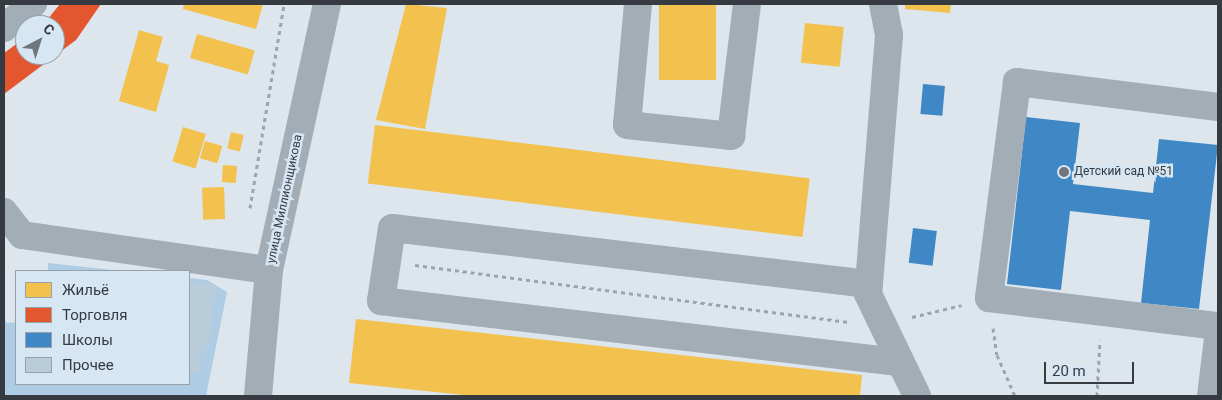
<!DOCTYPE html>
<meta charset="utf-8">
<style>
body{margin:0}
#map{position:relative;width:1222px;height:400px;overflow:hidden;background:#dde5ed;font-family:Roboto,sans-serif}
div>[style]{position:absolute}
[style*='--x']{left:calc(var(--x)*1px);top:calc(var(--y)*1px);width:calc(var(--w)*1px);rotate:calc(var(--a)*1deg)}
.green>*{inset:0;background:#aecde5}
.homes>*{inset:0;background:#f2c14e;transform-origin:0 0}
.shops>*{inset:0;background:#e4572e}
.schools>*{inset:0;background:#3f88c5;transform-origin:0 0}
.building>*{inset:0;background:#b8ccda}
.path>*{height:3px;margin-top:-1.5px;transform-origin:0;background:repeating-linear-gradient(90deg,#9ca5ac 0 4px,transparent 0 8px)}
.minor>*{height:28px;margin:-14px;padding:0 14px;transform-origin:14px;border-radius:14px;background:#a2adb6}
.dots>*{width:14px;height:14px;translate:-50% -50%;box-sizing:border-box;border:2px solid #d7e6f3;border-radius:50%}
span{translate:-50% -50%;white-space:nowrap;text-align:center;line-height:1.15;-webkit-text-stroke:5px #d7e6f3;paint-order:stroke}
.poi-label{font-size:12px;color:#353b40}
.left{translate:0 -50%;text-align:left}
.street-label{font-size:12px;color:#353b40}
.frame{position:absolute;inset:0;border:5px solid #353b40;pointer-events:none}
.legend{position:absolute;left:15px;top:270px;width:175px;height:115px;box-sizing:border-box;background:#d7e6f3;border:1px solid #96a2ab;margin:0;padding:6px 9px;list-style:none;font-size:15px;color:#353b40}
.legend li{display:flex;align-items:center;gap:10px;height:25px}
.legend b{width:25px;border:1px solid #96a2ab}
.north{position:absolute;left:15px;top:15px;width:50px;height:50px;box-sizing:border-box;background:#d7e6f3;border:1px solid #96a2ab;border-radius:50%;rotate:40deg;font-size:14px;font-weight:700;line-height:20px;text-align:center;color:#353b40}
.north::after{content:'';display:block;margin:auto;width:18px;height:22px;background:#70767d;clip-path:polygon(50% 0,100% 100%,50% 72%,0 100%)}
.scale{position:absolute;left:1044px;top:362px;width:90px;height:22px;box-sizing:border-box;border:2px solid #353b40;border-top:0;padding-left:6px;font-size:15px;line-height:18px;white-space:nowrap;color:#353b40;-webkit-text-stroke:4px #d7e6f3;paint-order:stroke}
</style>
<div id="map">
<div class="green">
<div style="clip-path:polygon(48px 263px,122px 271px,48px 271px)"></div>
<div style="clip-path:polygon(189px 278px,207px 280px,227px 292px,206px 396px,4px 396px,4px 319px,7px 323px,16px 322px,16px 384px,189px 384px)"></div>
</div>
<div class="homes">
<div style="clip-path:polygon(184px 4px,263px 4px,256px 29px,183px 9px)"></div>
<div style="clip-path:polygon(406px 4px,447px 8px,425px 129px,376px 120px)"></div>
<div style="left:659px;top:4px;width:57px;height:76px"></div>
<div style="clip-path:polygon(905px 4px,951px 4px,950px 13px,905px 9px)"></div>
<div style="left:805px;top:23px;width:39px;height:40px;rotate:6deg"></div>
<div style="clip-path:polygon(139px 30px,163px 37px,156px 61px,169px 65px,156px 112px,119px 101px)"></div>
<div style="left:197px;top:34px;width:60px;height:25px;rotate:16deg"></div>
<div style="left:375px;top:125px;width:438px;height:59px;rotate:7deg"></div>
<div style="left:183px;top:127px;width:24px;height:36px;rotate:17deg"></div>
<div style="left:231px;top:132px;width:13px;height:17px;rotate:13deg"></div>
<div style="left:205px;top:141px;width:18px;height:18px;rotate:16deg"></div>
<div style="left:223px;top:165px;width:14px;height:17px;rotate:4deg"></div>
<div style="left:224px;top:187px;width:32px;height:22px;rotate:88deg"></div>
<div style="clip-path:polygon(356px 319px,862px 375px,860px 396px,474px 396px,349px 383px)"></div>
</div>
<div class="shops">
<div style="clip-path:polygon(60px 4px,101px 4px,76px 40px,4px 94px,4px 53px,25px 38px,25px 55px,55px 55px,55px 25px,43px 25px)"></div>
</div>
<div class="schools">
<div style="left:923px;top:84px;width:22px;height:30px;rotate:5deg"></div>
<div style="clip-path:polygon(1026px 117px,1080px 123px,1073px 184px,1153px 193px,1159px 139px,1218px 145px,1199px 309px,1141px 303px,1150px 220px,1070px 211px,1061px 290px,1007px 284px)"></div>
<div style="left:913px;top:228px;width:24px;height:35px;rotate:7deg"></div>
</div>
<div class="building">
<div style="clip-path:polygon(189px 282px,216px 285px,209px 347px,204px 347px,198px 372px,189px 372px)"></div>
</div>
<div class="path">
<div style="--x:250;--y:208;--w:207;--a:-80.5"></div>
<div style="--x:415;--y:265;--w:439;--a:7.5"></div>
<div style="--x:912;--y:317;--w:51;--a:-13.5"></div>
<div style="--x:993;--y:328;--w:27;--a:82"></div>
<div style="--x:997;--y:355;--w:45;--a:66.3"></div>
<div style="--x:1097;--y:396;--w:56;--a:-86.9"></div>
</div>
<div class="minor">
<div style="--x:638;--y:4;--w:121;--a:95.2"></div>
<div style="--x:627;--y:125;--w:105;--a:6"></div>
<div style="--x:731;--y:136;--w:133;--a:-83.1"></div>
<div style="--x:883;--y:4;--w:32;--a:79"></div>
<div style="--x:889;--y:35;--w:260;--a:94.6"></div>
<div style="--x:868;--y:294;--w:113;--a:64.3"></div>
<div style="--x:4;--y:28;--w:38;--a:-40"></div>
<div style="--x:1218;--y:107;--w:203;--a:-172.9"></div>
<div style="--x:1017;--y:82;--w:218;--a:97.4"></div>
<div style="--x:989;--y:298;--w:231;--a:7"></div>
<div style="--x:4;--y:212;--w:29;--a:52"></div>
<div style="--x:22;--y:235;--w:249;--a:8.1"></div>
<div style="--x:869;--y:284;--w:480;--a:-173.3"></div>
<div style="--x:392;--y:228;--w:74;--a:98.6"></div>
<div style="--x:381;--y:301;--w:521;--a:6.73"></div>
<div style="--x:258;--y:396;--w:126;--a:-85"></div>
<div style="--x:269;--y:270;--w:272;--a:-77.7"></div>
<div style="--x:1211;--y:396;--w:58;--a:-83.1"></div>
</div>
<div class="dots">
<div style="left:1064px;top:172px;background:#70767d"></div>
</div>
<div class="poi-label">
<span class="left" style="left:1074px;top:172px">Детский сад №51</span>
</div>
<div class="street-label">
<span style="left:285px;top:199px;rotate:-78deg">улица Миллионщикова</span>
</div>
<div class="frame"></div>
<ul class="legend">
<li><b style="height:14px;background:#f2c14e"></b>Жильё</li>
<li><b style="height:14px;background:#e4572e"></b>Торговля</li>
<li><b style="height:14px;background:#3f88c5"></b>Школы</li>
<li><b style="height:14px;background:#b8ccda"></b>Прочее</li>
</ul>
<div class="north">С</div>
<div class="scale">20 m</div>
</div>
